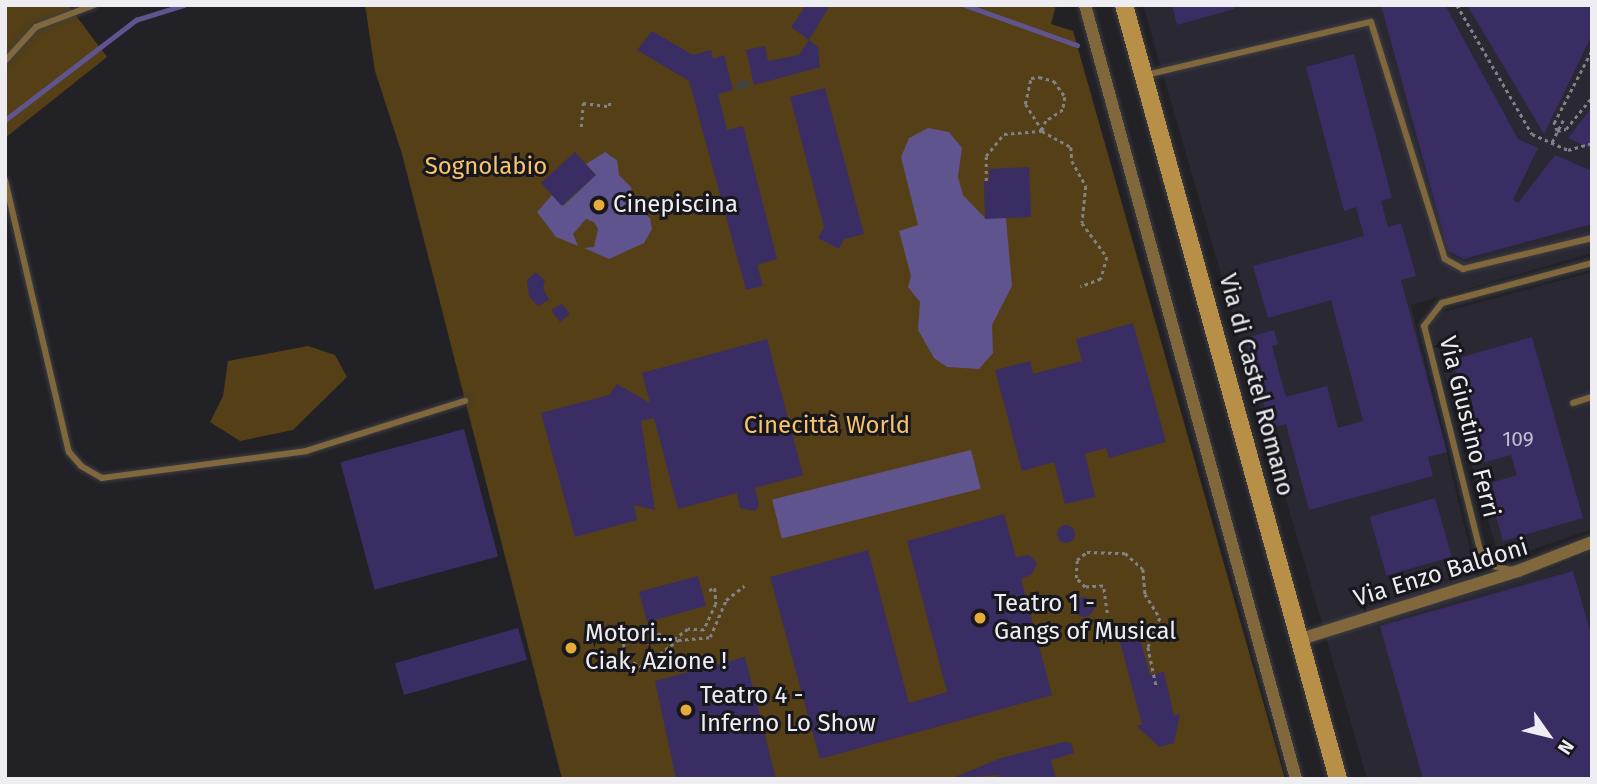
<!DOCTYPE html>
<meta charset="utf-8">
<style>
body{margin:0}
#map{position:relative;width:1597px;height:784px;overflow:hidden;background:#212126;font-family:"Fira Sans",sans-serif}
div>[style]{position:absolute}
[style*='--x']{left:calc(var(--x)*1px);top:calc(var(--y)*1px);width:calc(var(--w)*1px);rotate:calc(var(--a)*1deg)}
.built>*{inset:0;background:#2a2833}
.green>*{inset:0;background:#543f16}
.water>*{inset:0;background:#5f548e;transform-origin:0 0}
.stream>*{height:4.5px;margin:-2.25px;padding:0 2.25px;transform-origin:2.25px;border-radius:2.25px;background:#5f548e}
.building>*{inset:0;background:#3a2d63;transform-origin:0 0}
.round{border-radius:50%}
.street-tunnel>*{height:12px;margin-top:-6px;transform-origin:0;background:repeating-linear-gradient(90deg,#404045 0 12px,transparent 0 18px)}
.path>*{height:2.5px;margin-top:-1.25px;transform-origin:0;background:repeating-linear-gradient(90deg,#828286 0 3.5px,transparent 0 7px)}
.roads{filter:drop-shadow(0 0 2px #3e3e43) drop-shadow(0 0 2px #3e3e43)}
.lane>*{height:6px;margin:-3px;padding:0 3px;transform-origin:3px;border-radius:3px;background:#81683c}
.street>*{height:12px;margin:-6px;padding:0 6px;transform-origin:6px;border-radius:6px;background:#81683c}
.secondary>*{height:18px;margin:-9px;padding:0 9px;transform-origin:9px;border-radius:9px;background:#b88f46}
.dots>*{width:19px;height:19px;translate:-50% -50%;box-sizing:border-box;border:4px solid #18171d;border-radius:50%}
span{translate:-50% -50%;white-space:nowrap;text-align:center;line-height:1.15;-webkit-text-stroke:6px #18171d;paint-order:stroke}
.number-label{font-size:21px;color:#c1bece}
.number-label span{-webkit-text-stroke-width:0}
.park-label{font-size:24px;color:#f7c46b}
.poi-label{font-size:24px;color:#eeeef2}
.left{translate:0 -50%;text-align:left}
.street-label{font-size:24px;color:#eeeef2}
.frame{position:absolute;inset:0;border:7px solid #eeeef2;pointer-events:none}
.north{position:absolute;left:1513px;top:700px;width:70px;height:70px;-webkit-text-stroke:5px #18171d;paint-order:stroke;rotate:124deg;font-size:19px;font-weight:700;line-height:28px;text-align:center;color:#eeeef2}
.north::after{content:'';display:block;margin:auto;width:24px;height:32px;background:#eeeef2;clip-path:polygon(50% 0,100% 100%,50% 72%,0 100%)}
</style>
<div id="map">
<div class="built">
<div style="clip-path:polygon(1143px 5px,1592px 5px,1592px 253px,1411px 305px,1480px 591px,1557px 567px,1592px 551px,1592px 779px,1367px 779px)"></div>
<div style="clip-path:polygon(1592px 272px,1592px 529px,1500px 561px,1431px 331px,1433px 322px,1440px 313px)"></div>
</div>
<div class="green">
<div style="clip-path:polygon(5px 5px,68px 5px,107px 57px,5px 138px)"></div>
<div style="clip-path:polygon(365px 5px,1056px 5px,1051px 24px,1073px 31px,1285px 779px,562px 779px,402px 154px,375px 71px)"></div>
<div style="clip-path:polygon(308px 346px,335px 355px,347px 377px,293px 430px,240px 441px,210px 422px,223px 396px,228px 361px)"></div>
</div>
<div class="water">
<div style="clip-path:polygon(928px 128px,949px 132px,962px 148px,958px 177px,963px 195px,985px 218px,1006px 218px,1012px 286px,992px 325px,993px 353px,979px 369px,947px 367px,934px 358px,918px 330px,920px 302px,908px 287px,911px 276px,899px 231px,918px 225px,901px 157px,909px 138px)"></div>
<div style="clip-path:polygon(605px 152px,617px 160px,619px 175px,631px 187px,634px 204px,650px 218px,652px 229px,644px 243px,609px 259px,584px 248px,594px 247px,598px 229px,594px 222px,586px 219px,573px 234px,578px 246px,556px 237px,537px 212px,552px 195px,563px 206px,596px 175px,586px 164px)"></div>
<div style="left:971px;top:450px;width:40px;height:205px;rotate:76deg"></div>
</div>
<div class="stream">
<div style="--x:965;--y:5;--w:119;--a:19.7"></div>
<div style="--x:5;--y:120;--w:165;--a:-37.4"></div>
<div style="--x:136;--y:20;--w:50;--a:-17.4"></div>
</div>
<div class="building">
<div style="clip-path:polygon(806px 5px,830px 5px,809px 40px,791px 27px)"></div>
<div style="clip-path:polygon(1172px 5px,1234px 5px,1234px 9px,1177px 25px)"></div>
<div style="clip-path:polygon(1381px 5px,1445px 5px,1518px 139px,1538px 148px,1513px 200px,1518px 203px,1555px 155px,1592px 171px,1592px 224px,1464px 259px,1448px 251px)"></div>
<div style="clip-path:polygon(1467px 5px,1592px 5px,1592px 35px,1544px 134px)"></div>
<div style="clip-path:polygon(652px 31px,693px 55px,711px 50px,713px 59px,724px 55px,733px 90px,718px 94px,727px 130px,743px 126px,777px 259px,757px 265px,763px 286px,746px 290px,689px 81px,637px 50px)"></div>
<div style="clip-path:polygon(809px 40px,818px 47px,820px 67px,754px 85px,746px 50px,765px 46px,768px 61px,799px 55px)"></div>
<div style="clip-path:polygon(1354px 54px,1392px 198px,1381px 201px,1388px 227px,1401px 223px,1416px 276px,1401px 280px,1447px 452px,1428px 457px,1433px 476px,1309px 510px,1286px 424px,1270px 428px,1246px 338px,1274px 330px,1278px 344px,1272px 346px,1286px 397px,1327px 386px,1338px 428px,1363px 421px,1331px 300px,1268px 318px,1253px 266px,1364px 236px,1356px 207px,1344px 211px,1306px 67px)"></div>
<div style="clip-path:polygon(825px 88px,864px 234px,844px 239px,839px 249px,818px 238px,824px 227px,790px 97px)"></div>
<div style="clip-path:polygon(1592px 107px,1592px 149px,1568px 138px)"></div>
<div style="left:575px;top:152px;width:31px;height:46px;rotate:48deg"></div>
<div style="clip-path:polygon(1029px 167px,1031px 217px,985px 219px,984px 181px,989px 181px,989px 169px)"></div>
<div style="clip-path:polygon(536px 272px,545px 281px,543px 288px,549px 300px,538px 306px,529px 296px,527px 280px)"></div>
<div style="clip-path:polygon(562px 304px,570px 314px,560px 322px,551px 310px)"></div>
<div style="clip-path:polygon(1133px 323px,1166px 442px,1109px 458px,1106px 448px,1085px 454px,1095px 497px,1065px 504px,1054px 462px,1022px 471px,995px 370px,1030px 361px,1033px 374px,1082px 361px,1076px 339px)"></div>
<div style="clip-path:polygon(1532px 337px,1583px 518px,1503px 541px,1487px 484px,1517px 475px,1511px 455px,1481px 463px,1452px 360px)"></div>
<div style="clip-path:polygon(767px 339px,803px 475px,755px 488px,759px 505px,755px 511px,740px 508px,737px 493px,678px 509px,654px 418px,641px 421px,655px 510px,634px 505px,637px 520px,575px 537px,541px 413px,609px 395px,617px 384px,650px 403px,642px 373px)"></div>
<div style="left:464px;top:429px;width:132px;height:128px;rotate:75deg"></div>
<div style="left:1435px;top:498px;width:61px;height:68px;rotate:74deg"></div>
<div style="clip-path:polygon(1004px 514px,1016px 557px,1029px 555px,1037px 563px,1032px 574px,1021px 579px,1052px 695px,820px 759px,770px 577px,868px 550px,909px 703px,947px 692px,907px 541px)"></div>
<div class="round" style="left:1057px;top:525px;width:18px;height:18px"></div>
<div style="clip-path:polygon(1573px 571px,1592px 638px,1592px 779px,1423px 779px,1380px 626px)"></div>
<div style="left:698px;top:576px;width:31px;height:61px;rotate:75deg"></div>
<div class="round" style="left:1074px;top:597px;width:20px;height:20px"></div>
<div style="clip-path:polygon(1136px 625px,1150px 675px,1164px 672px,1174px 716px,1180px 714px,1174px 743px,1159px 747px,1137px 726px,1142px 724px,1117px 631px)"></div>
<div style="left:518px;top:628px;width:33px;height:128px;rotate:74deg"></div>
<div style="clip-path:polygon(745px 657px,776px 779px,676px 779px,655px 681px)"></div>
<div style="clip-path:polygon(1064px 742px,1071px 743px,1074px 753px,1051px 760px,1056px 779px,999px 779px,998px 775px,950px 779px,1001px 758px)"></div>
</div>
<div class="street-tunnel">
<div style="--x:742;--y:81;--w:7;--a:74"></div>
</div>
<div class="path">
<div style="--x:1457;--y:5;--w:149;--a:59.8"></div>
<div style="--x:1532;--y:134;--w:39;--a:24"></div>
<div style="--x:1568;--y:150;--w:25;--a:-16"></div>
<div style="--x:1039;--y:77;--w:16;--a:15"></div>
<div style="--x:1054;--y:81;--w:19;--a:55"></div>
<div style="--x:1065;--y:97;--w:13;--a:99"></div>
<div style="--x:1063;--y:110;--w:20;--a:147"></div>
<div style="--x:1046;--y:121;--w:11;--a:112"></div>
<div style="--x:1042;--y:131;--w:32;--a:-122"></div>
<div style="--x:1025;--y:104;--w:27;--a:-77"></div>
<div style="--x:1031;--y:78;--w:8;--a:-7"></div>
<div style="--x:581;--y:127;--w:24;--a:-85"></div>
<div style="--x:583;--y:103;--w:26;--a:7"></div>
<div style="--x:609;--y:106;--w:6;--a:-81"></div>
<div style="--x:1557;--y:131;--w:9;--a:-111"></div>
<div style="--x:1554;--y:123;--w:82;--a:-62.5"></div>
<div style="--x:1557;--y:131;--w:9;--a:-13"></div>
<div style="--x:1566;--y:129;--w:41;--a:-50.9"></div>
<div style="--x:1552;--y:142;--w:25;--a:-63"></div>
<div style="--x:986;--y:181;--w:25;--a:-90"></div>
<div style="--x:986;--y:156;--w:28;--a:-51"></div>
<div style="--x:1004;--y:134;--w:38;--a:-5"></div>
<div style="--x:1042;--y:131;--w:33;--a:29"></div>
<div style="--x:1071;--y:147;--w:14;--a:86"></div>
<div style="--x:1072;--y:161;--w:29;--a:61"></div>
<div style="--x:1086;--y:186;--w:37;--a:96"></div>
<div style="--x:1082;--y:223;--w:42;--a:53.7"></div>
<div style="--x:1107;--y:257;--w:23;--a:105"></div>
<div style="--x:1101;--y:279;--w:22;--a:159"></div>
<div style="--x:709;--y:590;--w:6;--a:-18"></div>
<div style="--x:715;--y:588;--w:16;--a:86"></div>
<div style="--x:716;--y:604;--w:29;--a:115"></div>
<div style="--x:704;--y:630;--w:16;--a:-176"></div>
<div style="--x:688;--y:629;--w:18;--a:142"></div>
<div style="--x:674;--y:640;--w:30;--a:-160"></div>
<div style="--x:646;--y:630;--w:14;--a:172"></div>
<div style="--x:632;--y:632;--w:17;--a:121"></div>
<div style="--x:623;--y:647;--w:13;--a:72"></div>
<div style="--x:627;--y:659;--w:18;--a:27"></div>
<div style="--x:643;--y:667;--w:44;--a:-37.6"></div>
<div style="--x:678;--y:640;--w:32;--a:-5"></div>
<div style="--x:710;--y:637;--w:40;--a:-66.6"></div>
<div style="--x:726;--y:600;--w:23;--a:-38"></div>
<div style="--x:1107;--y:613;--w:27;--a:-98"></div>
<div style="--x:1103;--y:586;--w:18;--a:177"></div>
<div style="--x:1085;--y:587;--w:13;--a:-135"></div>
<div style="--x:1076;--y:578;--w:18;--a:-87"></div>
<div style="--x:1077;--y:560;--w:13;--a:-39"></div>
<div style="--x:1087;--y:552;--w:38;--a:2"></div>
<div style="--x:1125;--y:553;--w:24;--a:42"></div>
<div style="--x:1143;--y:569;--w:25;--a:85"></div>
<div style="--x:1145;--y:594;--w:28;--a:58"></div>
<div style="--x:1160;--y:618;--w:31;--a:112"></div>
<div style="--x:1148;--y:647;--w:39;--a:78"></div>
</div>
<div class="roads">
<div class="lane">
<div style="--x:5;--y:61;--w:46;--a:-47.6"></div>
<div style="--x:36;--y:27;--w:62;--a:-20.8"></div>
<div style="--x:1146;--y:75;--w:231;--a:-13.3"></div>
<div style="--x:1371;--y:22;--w:248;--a:72.7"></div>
<div style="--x:1445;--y:259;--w:21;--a:29"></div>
<div style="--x:1463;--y:269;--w:133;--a:-13.5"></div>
<div style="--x:5;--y:180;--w:279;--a:76.8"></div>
<div style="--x:69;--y:452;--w:18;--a:49"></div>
<div style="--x:81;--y:466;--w:24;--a:30"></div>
<div style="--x:102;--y:478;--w:206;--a:-7.5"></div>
<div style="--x:306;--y:451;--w:167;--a:-17.5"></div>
<div style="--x:1573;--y:403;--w:20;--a:-18"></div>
<div style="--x:1512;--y:570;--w:16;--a:-169"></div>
<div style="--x:1496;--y:567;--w:23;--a:-133"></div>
<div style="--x:1480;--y:550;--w:231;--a:-104"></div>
<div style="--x:1424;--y:326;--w:29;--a:-52"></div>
<div style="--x:1442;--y:303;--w:155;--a:-14.9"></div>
</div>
<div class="street">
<div style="--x:1085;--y:5;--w:802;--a:74.75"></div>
<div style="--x:1301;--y:639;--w:227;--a:-17.4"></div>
<div style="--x:1518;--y:571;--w:79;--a:-21.4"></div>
</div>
<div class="secondary">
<div style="--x:1124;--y:5;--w:803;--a:74.54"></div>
</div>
</div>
<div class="dots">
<div style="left:599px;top:205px;background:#e7ac37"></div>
<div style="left:980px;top:618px;background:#e7ac37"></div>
<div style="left:571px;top:648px;background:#e7ac37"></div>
<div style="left:686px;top:710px;background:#e7ac37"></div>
</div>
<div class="number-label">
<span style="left:1518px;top:439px">109</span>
</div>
<div class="park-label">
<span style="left:486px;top:167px">Sognolabio</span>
<span style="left:827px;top:426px">Cinecittà World</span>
</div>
<div class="poi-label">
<span class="left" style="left:613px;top:205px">Cinepiscina</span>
<span class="left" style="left:994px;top:618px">Teatro 1 -<br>Gangs of Musical</span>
<span class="left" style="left:585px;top:648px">Motori...<br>Ciak, Azione !</span>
<span class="left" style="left:700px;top:710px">Teatro 4 -<br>Inferno Lo Show</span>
</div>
<div class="street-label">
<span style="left:1256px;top:385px;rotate:75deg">Via di Castel Romano</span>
<span style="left:1469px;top:427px;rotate:76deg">Via Giustino Ferri</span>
<span style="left:1441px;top:573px;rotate:-17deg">Via Enzo Baldoni</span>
</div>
<div class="frame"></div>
<div class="north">N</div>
</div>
